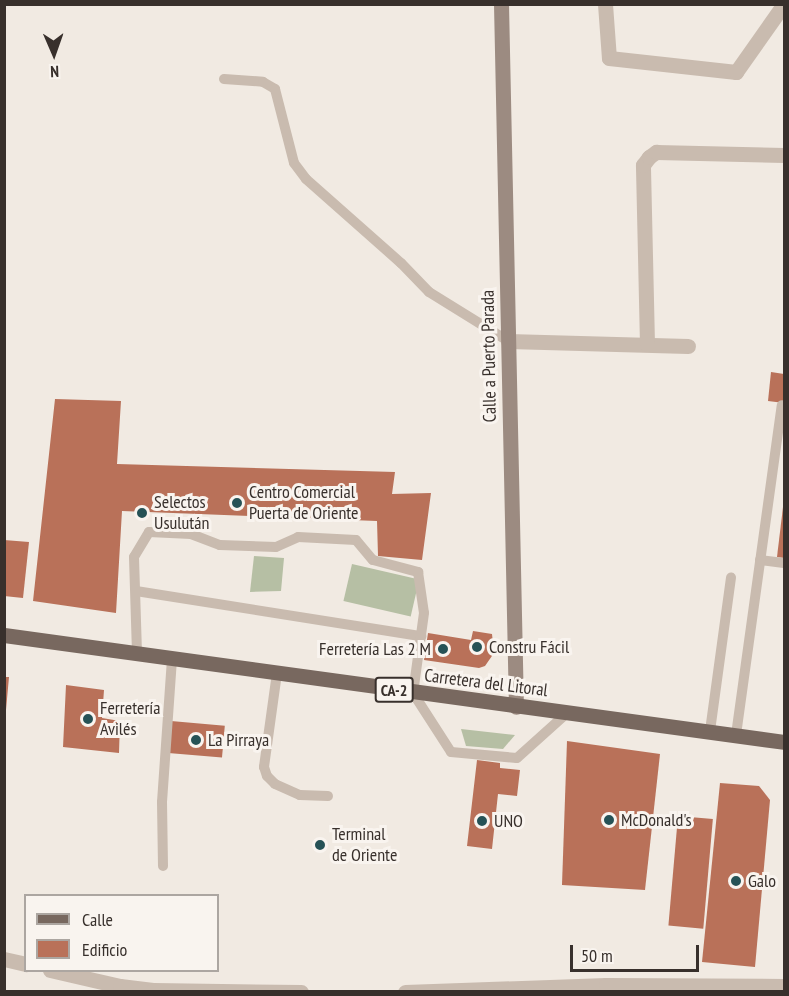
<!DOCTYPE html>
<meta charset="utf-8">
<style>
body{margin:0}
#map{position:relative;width:789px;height:996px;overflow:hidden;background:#f1eae2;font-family:"PT Sans Narrow",sans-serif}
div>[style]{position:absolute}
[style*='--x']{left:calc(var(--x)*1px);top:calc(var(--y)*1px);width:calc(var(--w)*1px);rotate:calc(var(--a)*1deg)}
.green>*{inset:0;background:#b6bfa4;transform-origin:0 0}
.building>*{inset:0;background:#b97159;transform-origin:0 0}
.lane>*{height:10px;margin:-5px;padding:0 5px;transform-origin:5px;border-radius:5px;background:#c9bbaf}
.street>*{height:15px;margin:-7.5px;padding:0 7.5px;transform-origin:7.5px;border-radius:7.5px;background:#c9bbaf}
.secondary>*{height:15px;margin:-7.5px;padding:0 7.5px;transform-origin:7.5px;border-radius:7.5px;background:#9c8b81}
.primary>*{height:15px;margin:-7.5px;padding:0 7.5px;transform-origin:7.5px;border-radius:7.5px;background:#78685f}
.dots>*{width:16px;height:16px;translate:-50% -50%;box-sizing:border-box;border:3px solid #f9f4ef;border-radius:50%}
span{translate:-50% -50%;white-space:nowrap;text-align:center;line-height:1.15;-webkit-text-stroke:6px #f9f4ef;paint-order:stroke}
.shield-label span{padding:2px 4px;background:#f9f4ef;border:2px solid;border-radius:4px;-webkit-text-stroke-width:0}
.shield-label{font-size:16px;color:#38302c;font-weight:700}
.street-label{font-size:18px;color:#38302c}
.poi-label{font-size:18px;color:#38302c}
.left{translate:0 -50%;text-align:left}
.right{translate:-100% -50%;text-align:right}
.frame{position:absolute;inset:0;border:6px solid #38302c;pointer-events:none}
.legend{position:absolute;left:24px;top:894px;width:195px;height:78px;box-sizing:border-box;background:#f9f4ef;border:2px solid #aca6a1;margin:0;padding:8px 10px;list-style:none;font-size:18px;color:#38302c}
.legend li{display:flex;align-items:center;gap:12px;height:30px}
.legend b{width:30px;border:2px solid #aca6a1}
.north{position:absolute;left:24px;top:24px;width:60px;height:60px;-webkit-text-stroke:4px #f9f4ef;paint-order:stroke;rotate:178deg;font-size:16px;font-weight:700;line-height:24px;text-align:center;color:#38302c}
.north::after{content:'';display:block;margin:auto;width:21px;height:27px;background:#38302c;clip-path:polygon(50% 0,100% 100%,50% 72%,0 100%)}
.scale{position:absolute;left:570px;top:945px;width:129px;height:27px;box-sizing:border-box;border:3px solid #38302c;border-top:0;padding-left:8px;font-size:18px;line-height:21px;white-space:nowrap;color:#38302c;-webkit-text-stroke:4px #f9f4ef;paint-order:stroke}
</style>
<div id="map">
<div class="green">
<div style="clip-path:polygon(254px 556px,284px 558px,281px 591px,250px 592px)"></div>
<div style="left:352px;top:564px;width:69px;height:38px;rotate:13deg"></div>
<div style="clip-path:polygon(461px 729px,515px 735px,503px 749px,466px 746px)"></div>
</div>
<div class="building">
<div style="clip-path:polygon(771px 372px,784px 374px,784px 403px,768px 401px)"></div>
<div style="clip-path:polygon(55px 399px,121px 401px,117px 464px,395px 472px,392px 494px,431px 493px,422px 560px,378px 556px,377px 521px,122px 511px,116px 613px,33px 601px)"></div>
<div style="clip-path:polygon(783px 507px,784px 507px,784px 558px,777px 557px)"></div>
<div style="clip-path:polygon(4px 540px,29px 542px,23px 598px,4px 596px)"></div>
<div style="clip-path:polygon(473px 631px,492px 634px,494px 653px,485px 666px,479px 668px,424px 660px,428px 633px,471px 640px)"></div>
<div style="clip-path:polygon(4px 677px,9px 677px,6px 710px,4px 710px)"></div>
<div style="clip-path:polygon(66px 685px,104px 690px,102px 718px,120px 721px,119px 753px,63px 747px)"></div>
<div style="left:171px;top:721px;width:54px;height:32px;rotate:5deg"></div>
<div style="clip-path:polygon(567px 741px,660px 754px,645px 890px,562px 885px)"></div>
<div style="clip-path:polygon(477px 760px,500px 763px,500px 768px,520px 770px,517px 796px,498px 794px,492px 849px,467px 846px)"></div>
<div style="clip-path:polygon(720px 783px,759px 786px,770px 800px,755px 967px,702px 962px)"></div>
<div style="left:678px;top:816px;width:35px;height:110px;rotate:5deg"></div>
</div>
<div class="lane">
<div style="--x:224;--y:79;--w:39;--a:4"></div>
<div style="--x:263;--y:82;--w:14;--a:30"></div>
<div style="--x:275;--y:89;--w:76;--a:75.6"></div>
<div style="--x:294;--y:163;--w:20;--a:53"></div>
<div style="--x:306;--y:179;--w:127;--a:41.5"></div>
<div style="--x:401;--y:263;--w:40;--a:46"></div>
<div style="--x:429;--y:292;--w:93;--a:31.8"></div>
<div style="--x:760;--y:560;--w:24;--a:7"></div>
<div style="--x:136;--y:591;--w:289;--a:9"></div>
<div style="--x:137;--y:653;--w:96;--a:-91.8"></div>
<div style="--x:134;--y:557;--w:29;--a:-59"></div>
<div style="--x:149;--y:532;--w:42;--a:2.7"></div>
<div style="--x:191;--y:534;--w:31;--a:21"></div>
<div style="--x:220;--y:545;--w:56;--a:2"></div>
<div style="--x:276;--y:547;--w:24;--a:-24"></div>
<div style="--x:298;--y:537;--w:58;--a:3"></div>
<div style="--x:356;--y:540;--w:26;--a:50"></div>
<div style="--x:373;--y:560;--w:47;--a:14.9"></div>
<div style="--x:418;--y:572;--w:41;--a:81.7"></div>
<div style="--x:424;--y:613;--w:81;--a:97.8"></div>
<div style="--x:413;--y:693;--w:70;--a:57.2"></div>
<div style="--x:451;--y:752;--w:66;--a:5.2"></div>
<div style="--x:517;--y:758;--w:67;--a:-42"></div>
<div style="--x:277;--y:673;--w:95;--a:97.9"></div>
<div style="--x:264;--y:767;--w:9;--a:72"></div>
<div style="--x:267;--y:776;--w:11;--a:45"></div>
<div style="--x:275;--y:784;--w:27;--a:24"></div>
<div style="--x:300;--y:795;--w:28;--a:2"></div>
<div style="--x:710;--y:731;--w:155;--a:-82.2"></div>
<div style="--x:736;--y:735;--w:333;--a:-82.1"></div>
<div style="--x:163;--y:866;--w:64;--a:-90.9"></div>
<div style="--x:162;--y:802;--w:144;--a:-86"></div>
</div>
<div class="street">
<div style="--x:605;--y:4;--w:54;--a:85.8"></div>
<div style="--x:609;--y:58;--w:128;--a:6.3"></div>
<div style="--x:736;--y:72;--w:83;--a:-54.8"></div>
<div style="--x:508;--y:341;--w:180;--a:1.6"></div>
<div style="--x:647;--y:344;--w:179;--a:-91.3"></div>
<div style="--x:643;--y:165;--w:10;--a:-53"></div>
<div style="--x:649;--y:157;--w:9;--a:-36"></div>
<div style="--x:656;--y:152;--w:128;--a:1.3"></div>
<div style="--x:4;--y:959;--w:23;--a:13"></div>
<div style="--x:50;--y:970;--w:72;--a:12.9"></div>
<div style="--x:120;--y:986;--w:33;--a:7"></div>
<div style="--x:153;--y:990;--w:148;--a:0.8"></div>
<div style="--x:405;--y:992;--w:201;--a:-2"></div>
<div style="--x:606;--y:985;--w:178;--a:0.3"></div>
</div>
<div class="secondary">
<div style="--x:501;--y:4;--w:703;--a:88.78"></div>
</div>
<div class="primary">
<div style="--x:4;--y:635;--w:787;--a:7.81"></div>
</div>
<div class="dots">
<div style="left:237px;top:503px;background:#265256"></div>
<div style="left:142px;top:513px;background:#265256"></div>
<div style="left:477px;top:647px;background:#265256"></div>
<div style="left:443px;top:649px;background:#265256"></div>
<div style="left:88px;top:719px;background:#265256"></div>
<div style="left:196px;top:740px;background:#265256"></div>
<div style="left:609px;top:820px;background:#265256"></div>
<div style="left:482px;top:821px;background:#265256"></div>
<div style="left:320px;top:845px;background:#265256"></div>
<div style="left:736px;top:881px;background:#265256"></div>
</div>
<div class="shield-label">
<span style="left:394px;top:690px">CA-2</span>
</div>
<div class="street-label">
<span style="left:489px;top:356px;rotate:-91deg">Calle a Puerto Parada</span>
<span style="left:486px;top:683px;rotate:7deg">Carretera del Litoral</span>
</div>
<div class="poi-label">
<span class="left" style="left:249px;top:503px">Centro Comercial<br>Puerta de Oriente</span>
<span class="left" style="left:154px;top:513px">Selectos<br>Usulután</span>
<span class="left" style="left:489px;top:647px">Constru Fácil</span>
<span class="right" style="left:431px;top:649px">Ferretería Las 2 M</span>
<span class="left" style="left:100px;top:719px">Ferretería<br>Avilés</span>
<span class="left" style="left:208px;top:740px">La Pirraya</span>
<span class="left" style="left:621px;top:820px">McDonald's</span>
<span class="left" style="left:494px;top:821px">UNO</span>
<span class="left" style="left:332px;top:845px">Terminal<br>de Oriente</span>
<span class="left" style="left:748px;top:881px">Galo</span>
</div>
<div class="frame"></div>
<ul class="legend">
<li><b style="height:8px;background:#78685f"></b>Calle</li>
<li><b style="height:16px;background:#b97159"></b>Edificio</li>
</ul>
<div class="north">N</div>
<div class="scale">50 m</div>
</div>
